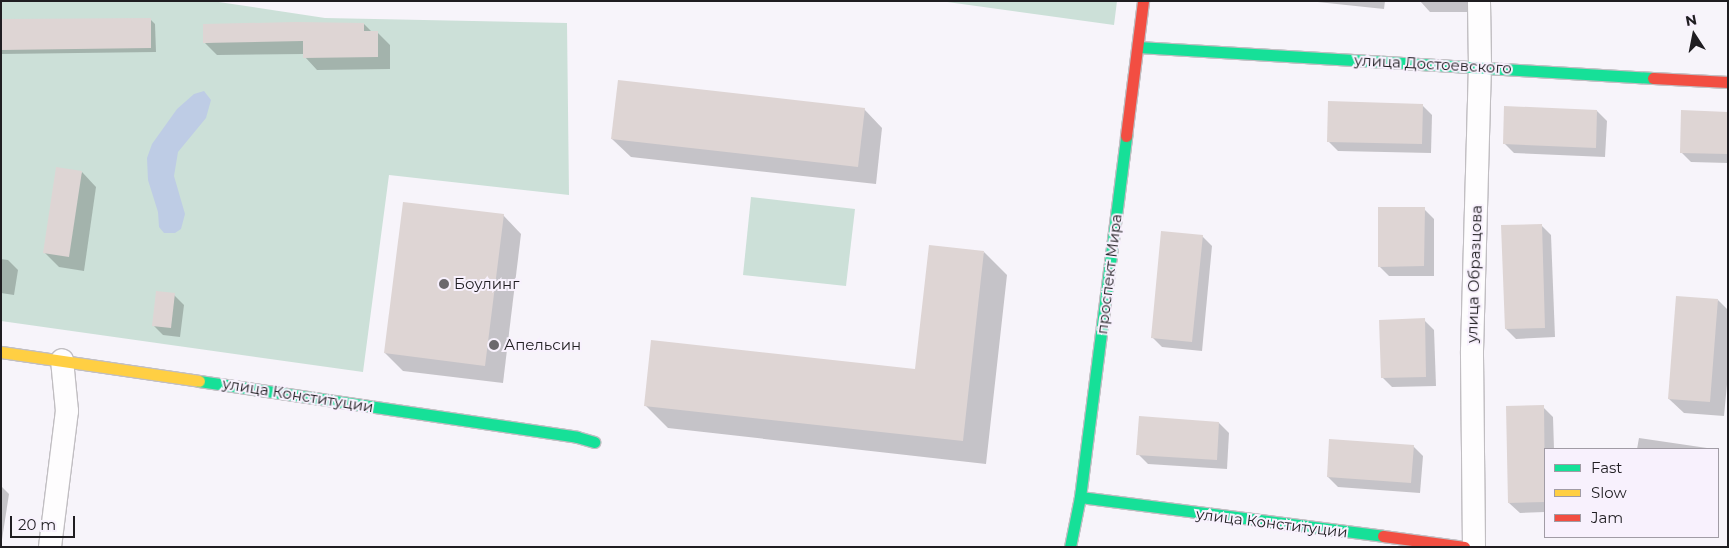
<!DOCTYPE html>
<meta charset="utf-8">
<style>
body{margin:0}
#map{position:relative;width:1729px;height:548px;overflow:hidden;background:#f7f4fa;font-family:Montserrat,sans-serif}
div>[style]{position:absolute}
.green>*{inset:0;background:#cce0d8}
.water>*{inset:0;background:#becce5}
.shadow>*{inset:0;background:#0003}
.building>*{inset:0;background:#ded5d4}
.roads{filter:drop-shadow(1px 0 #c1bec2) drop-shadow(-1px 0 #c1bec2) drop-shadow(0 1px #c1bec2) drop-shadow(0 -1px #c1bec2)}
.street>*{height:22px;margin:-11px;padding:0 11px;transform-origin:11px;border-radius:11px;background:#fefdfe}
.fast>*{height:11px;margin:-5.5px;padding:0 5.5px;transform-origin:5.5px;border-radius:5.5px;background:#16e098}
.slow>*{height:11px;margin:-5.5px;padding:0 5.5px;transform-origin:5.5px;border-radius:5.5px;background:#ffcf43}
.jam>*{height:11px;margin:-5.5px;padding:0 5.5px;transform-origin:5.5px;border-radius:5.5px;background:#f24e42}
.dots>*{width:14px;height:14px;translate:-50% -50%;box-sizing:border-box;border:2px solid #f8f1fd;border-radius:50%}
span{translate:-50% -50%;white-space:nowrap;text-align:center;line-height:1.15;-webkit-text-stroke:4px #f8f1fd;paint-order:stroke}
.street-label{font-size:15px;color:#1f1d21}
.poi-label{font-size:15px;color:#1f1d21}
.left{translate:0 -50%;text-align:left}
.frame{position:absolute;inset:0;border:2px solid #1f1d21;pointer-events:none}
.legend{position:absolute;left:1544px;top:448px;width:175px;height:90px;box-sizing:border-box;background:#f8f1fd;border:1px solid #a19ca5;margin:0;padding:6px 9px;list-style:none;font-size:15px;color:#1f1d21}
.legend li{display:flex;align-items:center;gap:10px;height:25px}
.legend b{width:25px;border:1px solid #a19ca5}
.north{position:absolute;left:1669px;top:10px;width:50px;height:50px;-webkit-text-stroke:4px #f8f1fd;paint-order:stroke;rotate:349deg;font-size:14px;font-weight:700;line-height:20px;text-align:center;color:#1f1d21}
.north::after{content:'';display:block;margin:auto;width:18px;height:22px;background:#1f1d21;clip-path:polygon(50% 0,100% 100%,50% 72%,0 100%)}
.scale{position:absolute;left:10px;top:516px;width:65px;height:22px;box-sizing:border-box;border:2px solid #1f1d21;border-top:0;padding-left:6px;font-size:15px;line-height:18px;white-space:nowrap;color:#1f1d21;-webkit-text-stroke:4px #f8f1fd;paint-order:stroke}
</style>
<div id="map">
<div class="green">
<i style="clip-path:polygon(1px 1px,212px 1px,325px 18px,567px 23px,569px 195px,389px 175px,363px 372px,1px 321px)"></i>
<i style="clip-path:polygon(940px 1px,1117px 1px,1114px 25px)"></i>
<i style="clip-path:polygon(751px 197px,855px 209px,846px 286px,743px 275px)"></i>
</div>
<div class="water">
<i style="clip-path:polygon(204px 91px,211px 100px,206px 118px,178px 152px,174px 176px,185px 214px,181px 229px,175px 233px,164px 233px,159px 227px,158px 212px,148px 180px,147px 158px,152px 144px,177px 109px,194px 94px)"></i>
</div>
<div class="shadow">
<i style="clip-path:polygon(1308px 1px,1385px 1px,1384px 9px)"></i>
<i style="clip-path:polygon(1420px 1px,1474px 1px,1474px 12px,1430px 12px)"></i>
<i style="clip-path:polygon(150px 19px,155px 24px,156px 52px,1px 54px,1px 21px)"></i>
<i style="clip-path:polygon(364px 24px,372px 32px,377px 32px,390px 45px,390px 69px,317px 70px,305px 57px,305px 54px,217px 55px,205px 43px)"></i>
<i style="clip-path:polygon(1422px 105px,1432px 115px,1431px 153px,1338px 151px,1328px 141px)"></i>
<i style="clip-path:polygon(864px 109px,882px 128px,876px 184px,631px 157px,612px 139px)"></i>
<i style="clip-path:polygon(1597px 111px,1607px 121px,1605px 157px,1514px 153px,1504px 143px)"></i>
<i style="clip-path:polygon(1728px 113px,1728px 163px,1691px 162px,1681px 152px)"></i>
<i style="clip-path:polygon(82px 172px,96px 187px,84px 271px,59px 267px,45px 253px)"></i>
<i style="clip-path:polygon(1424px 209px,1434px 219px,1434px 276px,1389px 276px,1379px 266px)"></i>
<i style="clip-path:polygon(503px 215px,521px 234px,503px 383px,403px 371px,385px 353px)"></i>
<i style="clip-path:polygon(1541px 225px,1551px 235px,1555px 337px,1516px 339px,1506px 329px)"></i>
<i style="clip-path:polygon(1202px 236px,1212px 246px,1202px 351px,1162px 347px,1152px 337px)"></i>
<i style="clip-path:polygon(984px 252px,1007px 275px,986px 464px,668px 428px,645px 405px,916px 371px)"></i>
<i style="clip-path:polygon(1px 259px,8px 260px,18px 270px,14px 295px,1px 293px)"></i>
<i style="clip-path:polygon(174px 295px,184px 305px,180px 337px,163px 335px,153px 325px)"></i>
<i style="clip-path:polygon(1718px 300px,1728px 310px,1728px 374px,1724px 416px,1684px 413px,1669px 399px)"></i>
<i style="clip-path:polygon(1424px 320px,1434px 330px,1436px 386px,1392px 387px,1382px 377px)"></i>
<i style="clip-path:polygon(1543px 407px,1553px 417px,1554px 449px,1545px 449px,1545px 512px,1520px 513px,1509px 503px)"></i>
<i style="clip-path:polygon(1219px 423px,1229px 433px,1227px 469px,1148px 464px,1138px 454px)"></i>
<i style="clip-path:polygon(1639px 438px,1707px 448px,1709px 449px,1637px 449px)"></i>
<i style="clip-path:polygon(1413px 446px,1423px 456px,1420px 493px,1338px 487px,1328px 477px)"></i>
<i style="clip-path:polygon(1px 486px,9px 494px,1px 546px)"></i>
</div>
<div class="building">
<i style="clip-path:polygon(151px 18px,151px 48px,1px 50px,1px 19px)"></i>
<i style="clip-path:polygon(296px 22px,364px 23px,364px 31px,378px 31px,378px 57px,303px 58px,303px 41px,203px 43px,203px 24px)"></i>
<i style="clip-path:polygon(618px 80px,865px 108px,858px 167px,611px 139px)"></i>
<i style="clip-path:polygon(1328px 101px,1423px 104px,1422px 144px,1327px 142px)"></i>
<i style="clip-path:polygon(1504px 106px,1597px 110px,1596px 148px,1503px 144px)"></i>
<i style="clip-path:polygon(1681px 110px,1728px 112px,1728px 154px,1680px 153px)"></i>
<i style="clip-path:polygon(56px 167px,82px 171px,69px 257px,43px 253px)"></i>
<i style="clip-path:polygon(403px 202px,504px 214px,485px 366px,384px 353px)"></i>
<i style="clip-path:polygon(1378px 207px,1425px 207px,1424px 266px,1378px 267px)"></i>
<i style="clip-path:polygon(1542px 224px,1545px 328px,1505px 329px,1501px 225px)"></i>
<i style="clip-path:polygon(1161px 231px,1203px 235px,1192px 342px,1151px 338px)"></i>
<i style="clip-path:polygon(929px 245px,984px 251px,963px 441px,644px 406px,651px 340px,915px 369px)"></i>
<i style="clip-path:polygon(156px 291px,175px 293px,171px 328px,152px 326px)"></i>
<i style="clip-path:polygon(1676px 296px,1718px 299px,1710px 402px,1668px 399px)"></i>
<i style="clip-path:polygon(1425px 318px,1426px 377px,1381px 378px,1379px 320px)"></i>
<i style="clip-path:polygon(1544px 405px,1545px 502px,1508px 503px,1506px 406px)"></i>
<i style="clip-path:polygon(1139px 416px,1219px 422px,1217px 460px,1136px 455px)"></i>
<i style="clip-path:polygon(1329px 439px,1414px 445px,1411px 483px,1327px 477px)"></i>
</div>
<div class="roads">
<div class="street">
<i style="left:50px;top:547px;width:137px;rotate:-82.9deg"></i>
<i style="left:67px;top:411px;width:51px;rotate:-95.6deg"></i>
<i style="left:1474px;top:547px;width:196px;rotate:-90.6deg"></i>
<i style="left:1472px;top:351px;width:285px;rotate:-88.4deg"></i>
<i style="left:1480px;top:66px;width:65px;rotate:-90.9deg"></i>
</div>
<div class="fast">
<i style="left:1138px;top:47px;width:516px;rotate:3.44deg"></i>
<i style="left:199px;top:381px;width:382px;rotate:8.4deg"></i>
<i style="left:577px;top:437px;width:18px;rotate:16deg"></i>
<i style="left:1080px;top:497px;width:305px;rotate:7.3deg"></i>
<i style="left:1070px;top:547px;width:51px;rotate:-78.7deg"></i>
<i style="left:1080px;top:497px;width:364px;rotate:-82.7deg"></i>
</div>
<div class="slow">
<i style="left:1px;top:352px;width:200px;rotate:8.3deg"></i>
</div>
<div class="jam">
<i style="left:1653px;top:78px;width:75px;rotate:3.1deg"></i>
<i style="left:1126px;top:136px;width:136px;rotate:-82.8deg"></i>
<i style="left:1383px;top:536px;width:82px;rotate:7.7deg"></i>
</div>
</div>
<div class="dots">
<i style="left:444px;top:284px;background:#6b686d"></i>
<i style="left:494px;top:345px;background:#6b686d"></i>
</div>
<div class="street-label">
<span style="left:1433px;top:64px;rotate:3deg">улица Достоевского</span>
<span style="left:1109px;top:274px;rotate:-83deg">проспект Мира</span>
<span style="left:1474px;top:274px;rotate:-88deg">улица Образцова</span>
<span style="left:298px;top:395px;rotate:9deg">улица Конституции</span>
<span style="left:1272px;top:523px;rotate:7deg">улица Конституции</span>
</div>
<div class="poi-label">
<span class="left" style="left:454px;top:284px">Боулинг</span>
<span class="left" style="left:504px;top:345px">Апельсин</span>
</div>
<div class="frame"></div>
<ul class="legend">
<li><b style="height:6px;background:#16e098"></b>Fast</li>
<li><b style="height:6px;background:#ffcf43"></b>Slow</li>
<li><b style="height:6px;background:#f24e42"></b>Jam</li>
</ul>
<div class="north">N</div>
<div class="scale">20 m</div>
</div>
